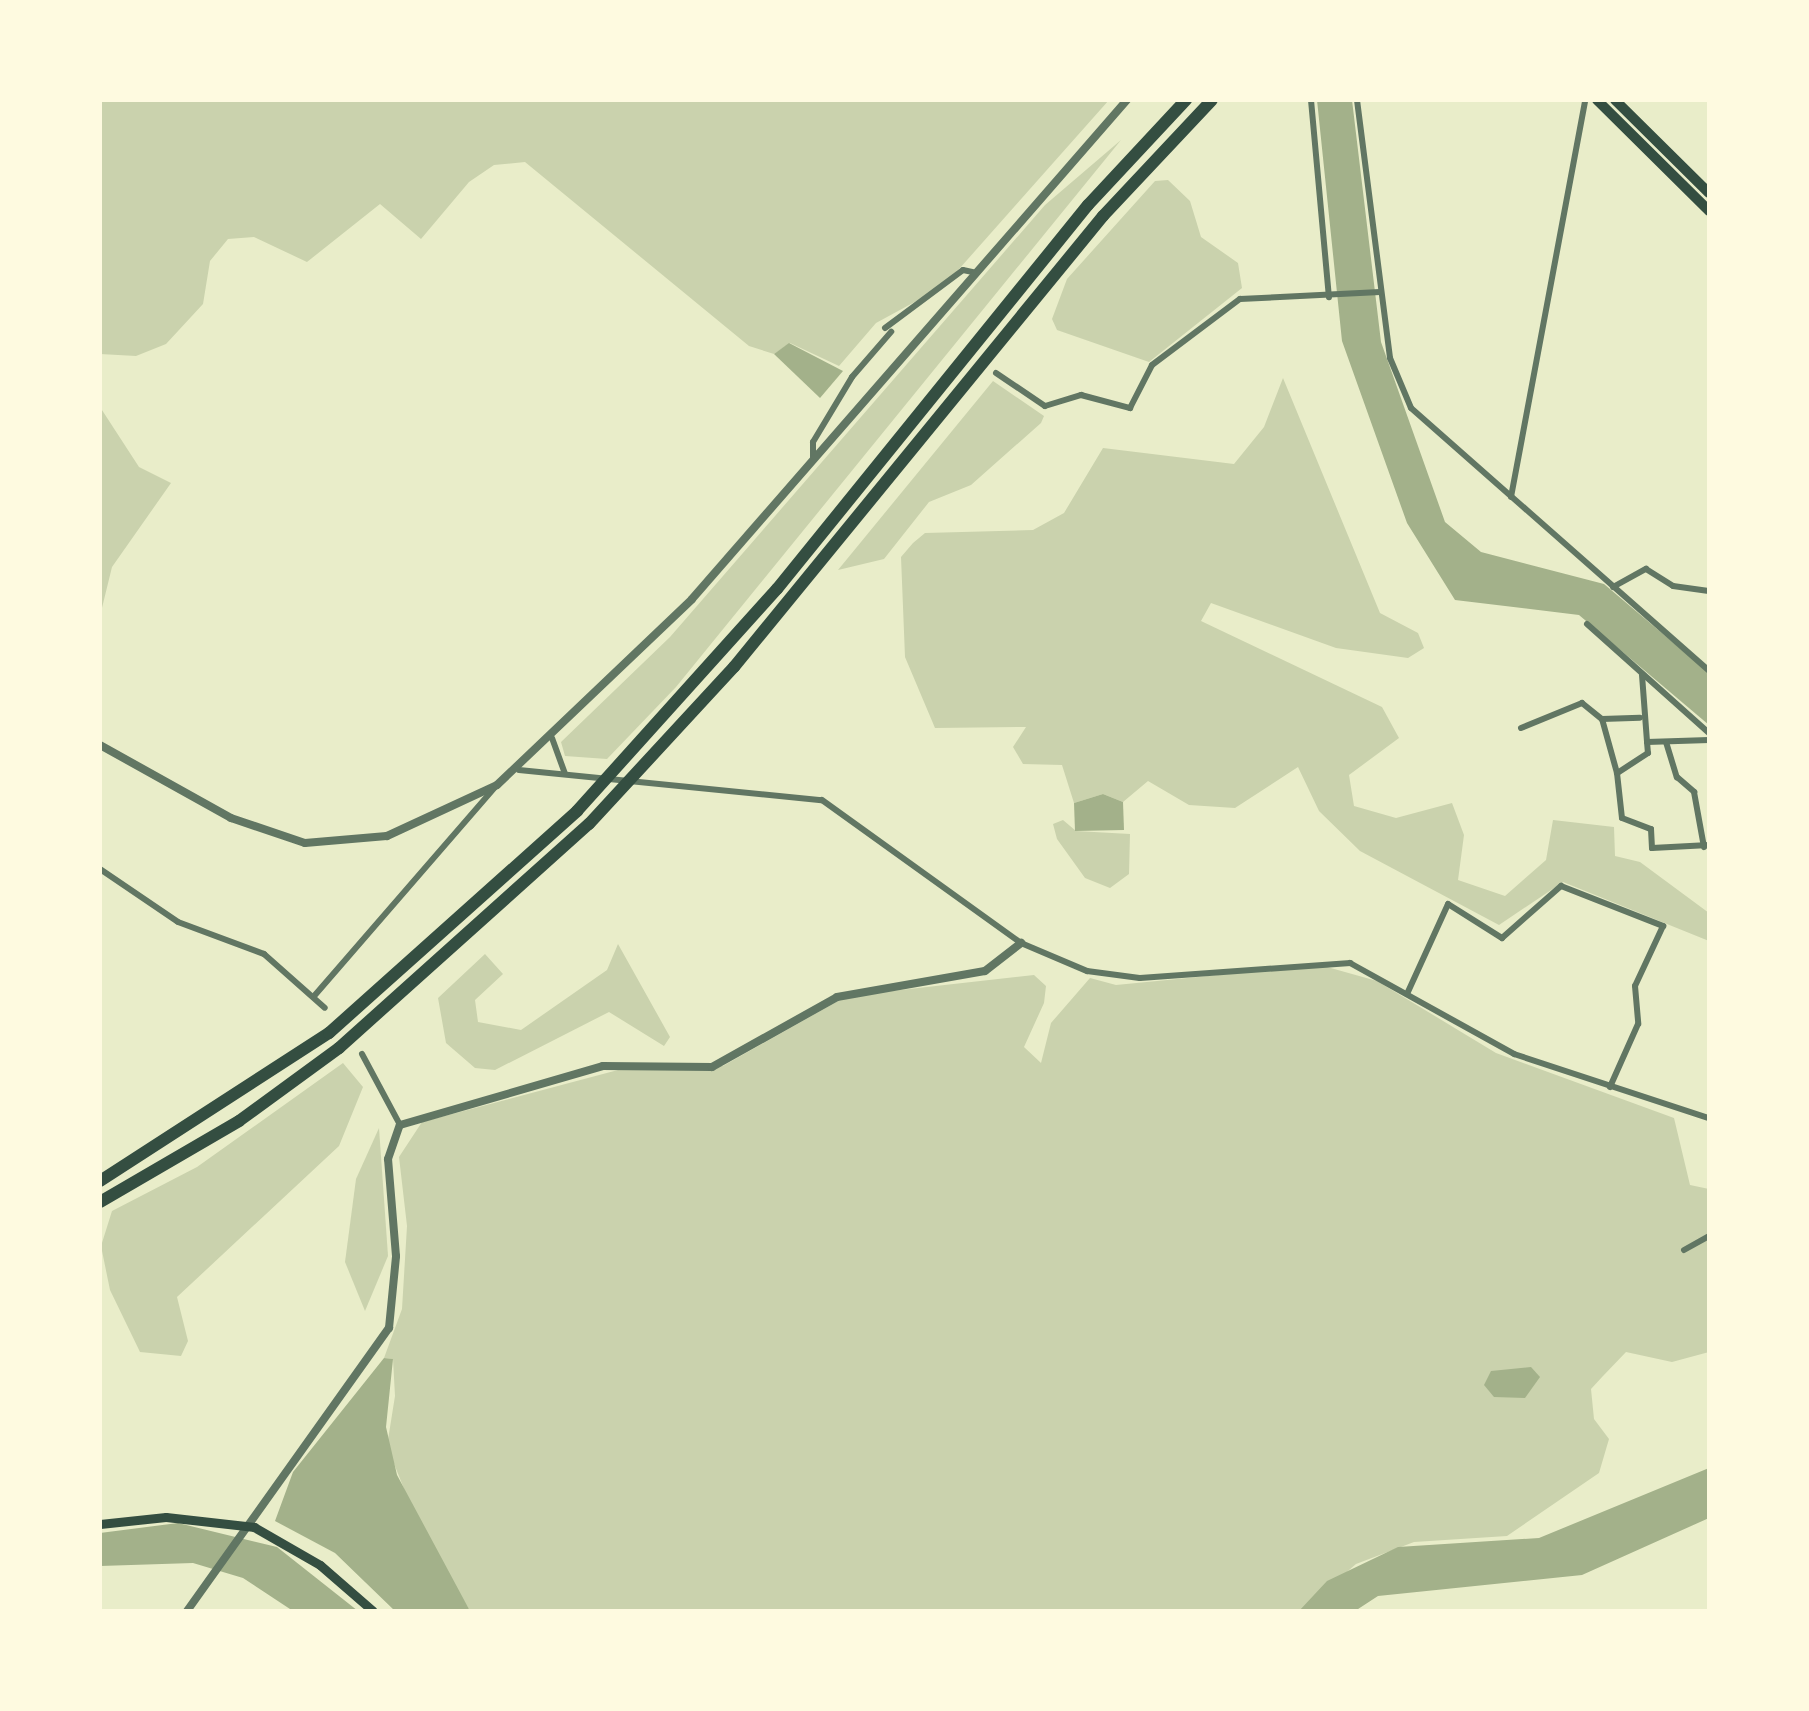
<!DOCTYPE html>
<style>
body{margin:0}
#map{position:relative;width:1809px;height:1711px;overflow:hidden;background:#e9edc9;font-family:Arial,sans-serif}
div>[style]{position:absolute}
.green>*{inset:0;background:#cad2ad}
.water>*{inset:0;background:#a3b18a}
.minor>*{height:6px;margin:-3px;padding:0 3px;transform-origin:3px;border-radius:3px;background:#617663}
.tertiary>*{height:8px;margin:-4px;padding:0 4px;transform-origin:4px;border-radius:4px;background:#617663}
.secondary>*{height:9px;margin:-4.5px;padding:0 4.5px;transform-origin:4.5px;border-radius:4.5px;background:#344e41}
.primary>*{height:10px;margin:-5px;padding:0 5px;transform-origin:5px;border-radius:5px;background:#344e41}
.motorway>*{height:12px;margin:-6px;padding:0 6px;transform-origin:6px;border-radius:6px;background:#344e41}
span{translate:-50% -50%;white-space:nowrap;text-align:center;line-height:1.15;-webkit-text-stroke:9px #fefae0;paint-order:stroke}
.frame{position:absolute;inset:0;border:102px solid #fefae0;pointer-events:none}
</style>
<div id="map">
<div class="green">
<i style="clip-path:polygon(100px 100px,1109px 100px,944px 286px,876px 323px,839px 366px,790px 343px,774px 354px,749px 346px,525px 162px,494px 165px,469px 182px,421px 239px,380px 204px,307px 262px,254px 237px,228px 239px,210px 261px,203px 304px,166px 344px,136px 356px,100px 354px)"></i>
<i style="clip-path:polygon(1121px 140px,676px 687px,607px 759px,565px 756px,561px 742px,670px 637px,1045px 205px)"></i>
<i style="clip-path:polygon(1168px 180px,1190px 201px,1201px 237px,1238px 263px,1242px 288px,1149px 362px,1057px 330px,1052px 319px,1067px 279px,1155px 181px)"></i>
<i style="clip-path:polygon(1283px 378px,1380px 613px,1418px 633px,1424px 648px,1408px 658px,1336px 648px,1211px 603px,1201px 621px,1382px 707px,1399px 738px,1349px 775px,1354px 806px,1396px 818px,1452px 803px,1464px 835px,1458px 880px,1505px 896px,1546px 860px,1553px 820px,1614px 827px,1615px 856px,1640px 862px,1709px 913px,1709px 941px,1563px 882px,1499px 925px,1360px 851px,1319px 811px,1298px 767px,1235px 808px,1189px 805px,1148px 781px,1123px 802px,1103px 794px,1074px 803px,1062px 765px,1023px 764px,1013px 747px,1026px 727px,935px 728px,905px 657px,901px 557px,913px 543px,925px 533px,1033px 530px,1064px 513px,1103px 448px,1234px 464px,1264px 427px)"></i>
<i style="clip-path:polygon(993px 381px,1044px 416px,1041px 423px,971px 485px,929px 502px,884px 559px,838px 570px)"></i>
<i style="clip-path:polygon(100px 407px,139px 467px,171px 483px,112px 567px,100px 616px)"></i>
<i style="clip-path:polygon(1063px 820px,1076px 831px,1130px 834px,1129px 874px,1110px 888px,1085px 878px,1057px 839px,1053px 824px)"></i>
<i style="clip-path:polygon(618px 944px,670px 1037px,664px 1046px,609px 1012px,495px 1070px,475px 1068px,446px 1043px,438px 998px,485px 954px,503px 974px,475px 1000px,478px 1022px,521px 1030px,607px 970px)"></i>
<i style="clip-path:polygon(1320px 965px,1377px 981px,1496px 1053px,1674px 1118px,1690px 1185px,1709px 1189px,1709px 1352px,1672px 1362px,1626px 1352px,1603px 1376px,1591px 1389px,1594px 1419px,1609px 1439px,1599px 1473px,1507px 1536px,1414px 1542px,1356px 1564px,1302px 1611px,470px 1611px,422px 1534px,387px 1446px,395px 1396px,393px 1359px,384px 1358px,402px 1309px,407px 1226px,399px 1157px,422px 1122px,618px 1070px,723px 1066px,847px 996px,1034px 975px,1046px 986px,1044px 1003px,1024px 1047px,1041px 1063px,1051px 1023px,1090px 978px,1116px 985px)"></i>
<i style="clip-path:polygon(343px 1063px,363px 1087px,339px 1146px,177px 1297px,188px 1341px,181px 1356px,140px 1352px,110px 1290px,101px 1246px,112px 1211px,197px 1167px)"></i>
<i style="clip-path:polygon(379px 1128px,388px 1256px,365px 1311px,345px 1262px,356px 1179px)"></i>
</div>
<div class="water">
<i style="clip-path:polygon(1317px 100px,1352px 100px,1381px 342px,1445px 522px,1481px 552px,1604px 584px,1709px 673px,1709px 725px,1579px 615px,1455px 600px,1407px 523px,1342px 341px)"></i>
<i style="clip-path:polygon(789px 343px,843px 371px,820px 398px,774px 354px)"></i>
<i style="clip-path:polygon(1103px 794px,1123px 802px,1124px 830px,1075px 831px,1074px 803px)"></i>
<i style="clip-path:polygon(384px 1358px,393px 1359px,386px 1427px,397px 1475px,470px 1611px,395px 1611px,335px 1553px,275px 1521px,293px 1472px)"></i>
<i style="clip-path:polygon(1531px 1367px,1540px 1377px,1525px 1398px,1494px 1397px,1484px 1385px,1491px 1371px)"></i>
<i style="clip-path:polygon(1709px 1468px,1709px 1518px,1582px 1575px,1378px 1596px,1355px 1611px,1299px 1611px,1327px 1581px,1398px 1547px,1539px 1538px)"></i>
<i style="clip-path:polygon(178px 1523px,277px 1547px,358px 1611px,293px 1611px,243px 1578px,193px 1563px,100px 1566px,100px 1533px)"></i>
</div>
<div class="minor">
<i style="left:1311px;top:100px;width:198px;rotate:84.8deg"></i>
<i style="left:1357px;top:100px;width:260px;rotate:82.7deg"></i>
<i style="left:1390px;top:358px;width:54px;rotate:67.2deg"></i>
<i style="left:1411px;top:408px;width:397px;rotate:41.4deg"></i>
<i style="left:885px;top:328px;width:97px;rotate:-36.6deg"></i>
<i style="left:963px;top:270px;width:14px;rotate:12deg"></i>
<i style="left:996px;top:373px;width:59px;rotate:34deg"></i>
<i style="left:1045px;top:406px;width:38px;rotate:-17deg"></i>
<i style="left:1081px;top:395px;width:51px;rotate:14.9deg"></i>
<i style="left:1130px;top:408px;width:48px;rotate:-62.9deg"></i>
<i style="left:1152px;top:365px;width:110px;rotate:-36.9deg"></i>
<i style="left:1240px;top:299px;width:140px;rotate:-2.9deg"></i>
<i style="left:813px;top:460px;width:18px;rotate:-90deg"></i>
<i style="left:813px;top:442px;width:76px;rotate:-59deg"></i>
<i style="left:852px;top:377px;width:60px;rotate:-49.1deg"></i>
<i style="left:1511px;top:497px;width:404px;rotate:-79.4deg"></i>
<i style="left:1613px;top:587px;width:38px;rotate:-29deg"></i>
<i style="left:1646px;top:569px;width:32px;rotate:32deg"></i>
<i style="left:1673px;top:586px;width:36px;rotate:8deg"></i>
<i style="left:1587px;top:624px;width:164px;rotate:41.8deg"></i>
<i style="left:1642px;top:675px;width:67px;rotate:85.7deg"></i>
<i style="left:1521px;top:728px;width:66px;rotate:-22.3deg"></i>
<i style="left:1582px;top:703px;width:26px;rotate:39deg"></i>
<i style="left:552px;top:738px;width:37px;rotate:70deg"></i>
<i style="left:1709px;top:740px;width:62px;rotate:178.2deg"></i>
<i style="left:1647px;top:742px;width:11px;rotate:85deg"></i>
<i style="left:1648px;top:753px;width:37px;rotate:147deg"></i>
<i style="left:1617px;top:773px;width:45px;rotate:83.7deg"></i>
<i style="left:1622px;top:818px;width:31px;rotate:21deg"></i>
<i style="left:1651px;top:829px;width:19px;rotate:87deg"></i>
<i style="left:1652px;top:848px;width:57px;rotate:-3deg"></i>
<i style="left:1666px;top:742px;width:37px;rotate:73deg"></i>
<i style="left:1677px;top:777px;width:23px;rotate:41deg"></i>
<i style="left:1694px;top:792px;width:56px;rotate:79.7deg"></i>
<i style="left:519px;top:770px;width:304px;rotate:5.7deg"></i>
<i style="left:822px;top:800px;width:245px;rotate:35.7deg"></i>
<i style="left:1021px;top:943px;width:72px;rotate:23deg"></i>
<i style="left:1087px;top:971px;width:53px;rotate:7.5deg"></i>
<i style="left:1140px;top:978px;width:211px;rotate:-4.1deg"></i>
<i style="left:1350px;top:963px;width:188px;rotate:29deg"></i>
<i style="left:1514px;top:1054px;width:205px;rotate:18.2deg"></i>
<i style="left:1617px;top:773px;width:56px;rotate:-105.5deg"></i>
<i style="left:1602px;top:719px;width:38px;rotate:-2deg"></i>
<i style="left:100px;top:869px;width:94px;rotate:34.2deg"></i>
<i style="left:178px;top:922px;width:92px;rotate:20.4deg"></i>
<i style="left:264px;top:954px;width:81px;rotate:41.5deg"></i>
<i style="left:1407px;top:994px;width:99px;rotate:-65.5deg"></i>
<i style="left:1448px;top:904px;width:64px;rotate:32.2deg"></i>
<i style="left:1502px;top:938px;width:79px;rotate:-41.4deg"></i>
<i style="left:1561px;top:886px;width:110px;rotate:21.4deg"></i>
<i style="left:1663px;top:926px;width:66px;rotate:115deg"></i>
<i style="left:1635px;top:986px;width:38px;rotate:85deg"></i>
<i style="left:1638px;top:1024px;width:69px;rotate:114deg"></i>
<i style="left:315px;top:995px;width:278px;rotate:-49.1deg"></i>
<i style="left:362px;top:1054px;width:81px;rotate:61.8deg"></i>
<i style="left:1684px;top:1250px;width:29px;rotate:-29deg"></i>
</div>
<div class="tertiary">
<i style="left:100px;top:745px;width:150px;rotate:29.1deg"></i>
<i style="left:231px;top:818px;width:78px;rotate:18.7deg"></i>
<i style="left:305px;top:843px;width:82px;rotate:-4.9deg"></i>
<i style="left:387px;top:836px;width:121px;rotate:-24.9deg"></i>
<i style="left:497px;top:785px;width:269px;rotate:-43.6deg"></i>
<i style="left:692px;top:599px;width:662px;rotate:-48.92deg"></i>
<i style="left:187px;top:1611px;width:348px;rotate:-54.5deg"></i>
<i style="left:389px;top:1328px;width:72px;rotate:-84.4deg"></i>
<i style="left:396px;top:1256px;width:97px;rotate:-94.7deg"></i>
<i style="left:388px;top:1159px;width:36px;rotate:-71deg"></i>
<i style="left:400px;top:1125px;width:211px;rotate:-16.2deg"></i>
<i style="left:603px;top:1066px;width:109px;rotate:0.5deg"></i>
<i style="left:712px;top:1067px;width:143px;rotate:-29.2deg"></i>
<i style="left:837px;top:997px;width:150px;rotate:-10deg"></i>
<i style="left:985px;top:971px;width:46px;rotate:-37.9deg"></i>
</div>
<div class="secondary">
<i style="left:100px;top:1524px;width:66px;rotate:-6.1deg"></i>
<i style="left:166px;top:1517px;width:89px;rotate:6.5deg"></i>
<i style="left:254px;top:1527px;width:76px;rotate:29.9deg"></i>
<i style="left:320px;top:1565px;width:70px;rotate:41deg"></i>
</div>
<div class="primary">
<i style="left:1597px;top:100px;width:158px;rotate:44.7deg"></i>
<i style="left:1615px;top:100px;width:132px;rotate:44.7deg"></i>
</div>
<div class="motorway">
<i style="left:100px;top:1181px;width:273px;rotate:-32.9deg"></i>
<i style="left:329px;top:1033px;width:333px;rotate:-41.8deg"></i>
<i style="left:577px;top:811px;width:299px;rotate:-48deg"></i>
<i style="left:777px;top:589px;width:494px;rotate:-51deg"></i>
<i style="left:1088px;top:205px;width:144px;rotate:-47deg"></i>
<i style="left:100px;top:1202px;width:161px;rotate:-30.2deg"></i>
<i style="left:239px;top:1121px;width:124px;rotate:-36.1deg"></i>
<i style="left:339px;top:1048px;width:336px;rotate:-41.9deg"></i>
<i style="left:589px;top:824px;width:214px;rotate:-47.3deg"></i>
<i style="left:734px;top:667px;width:583px;rotate:-50.71deg"></i>
<i style="left:1103px;top:216px;width:159px;rotate:-46.8deg"></i>
</div>
<div class="frame"></div>
</div>
